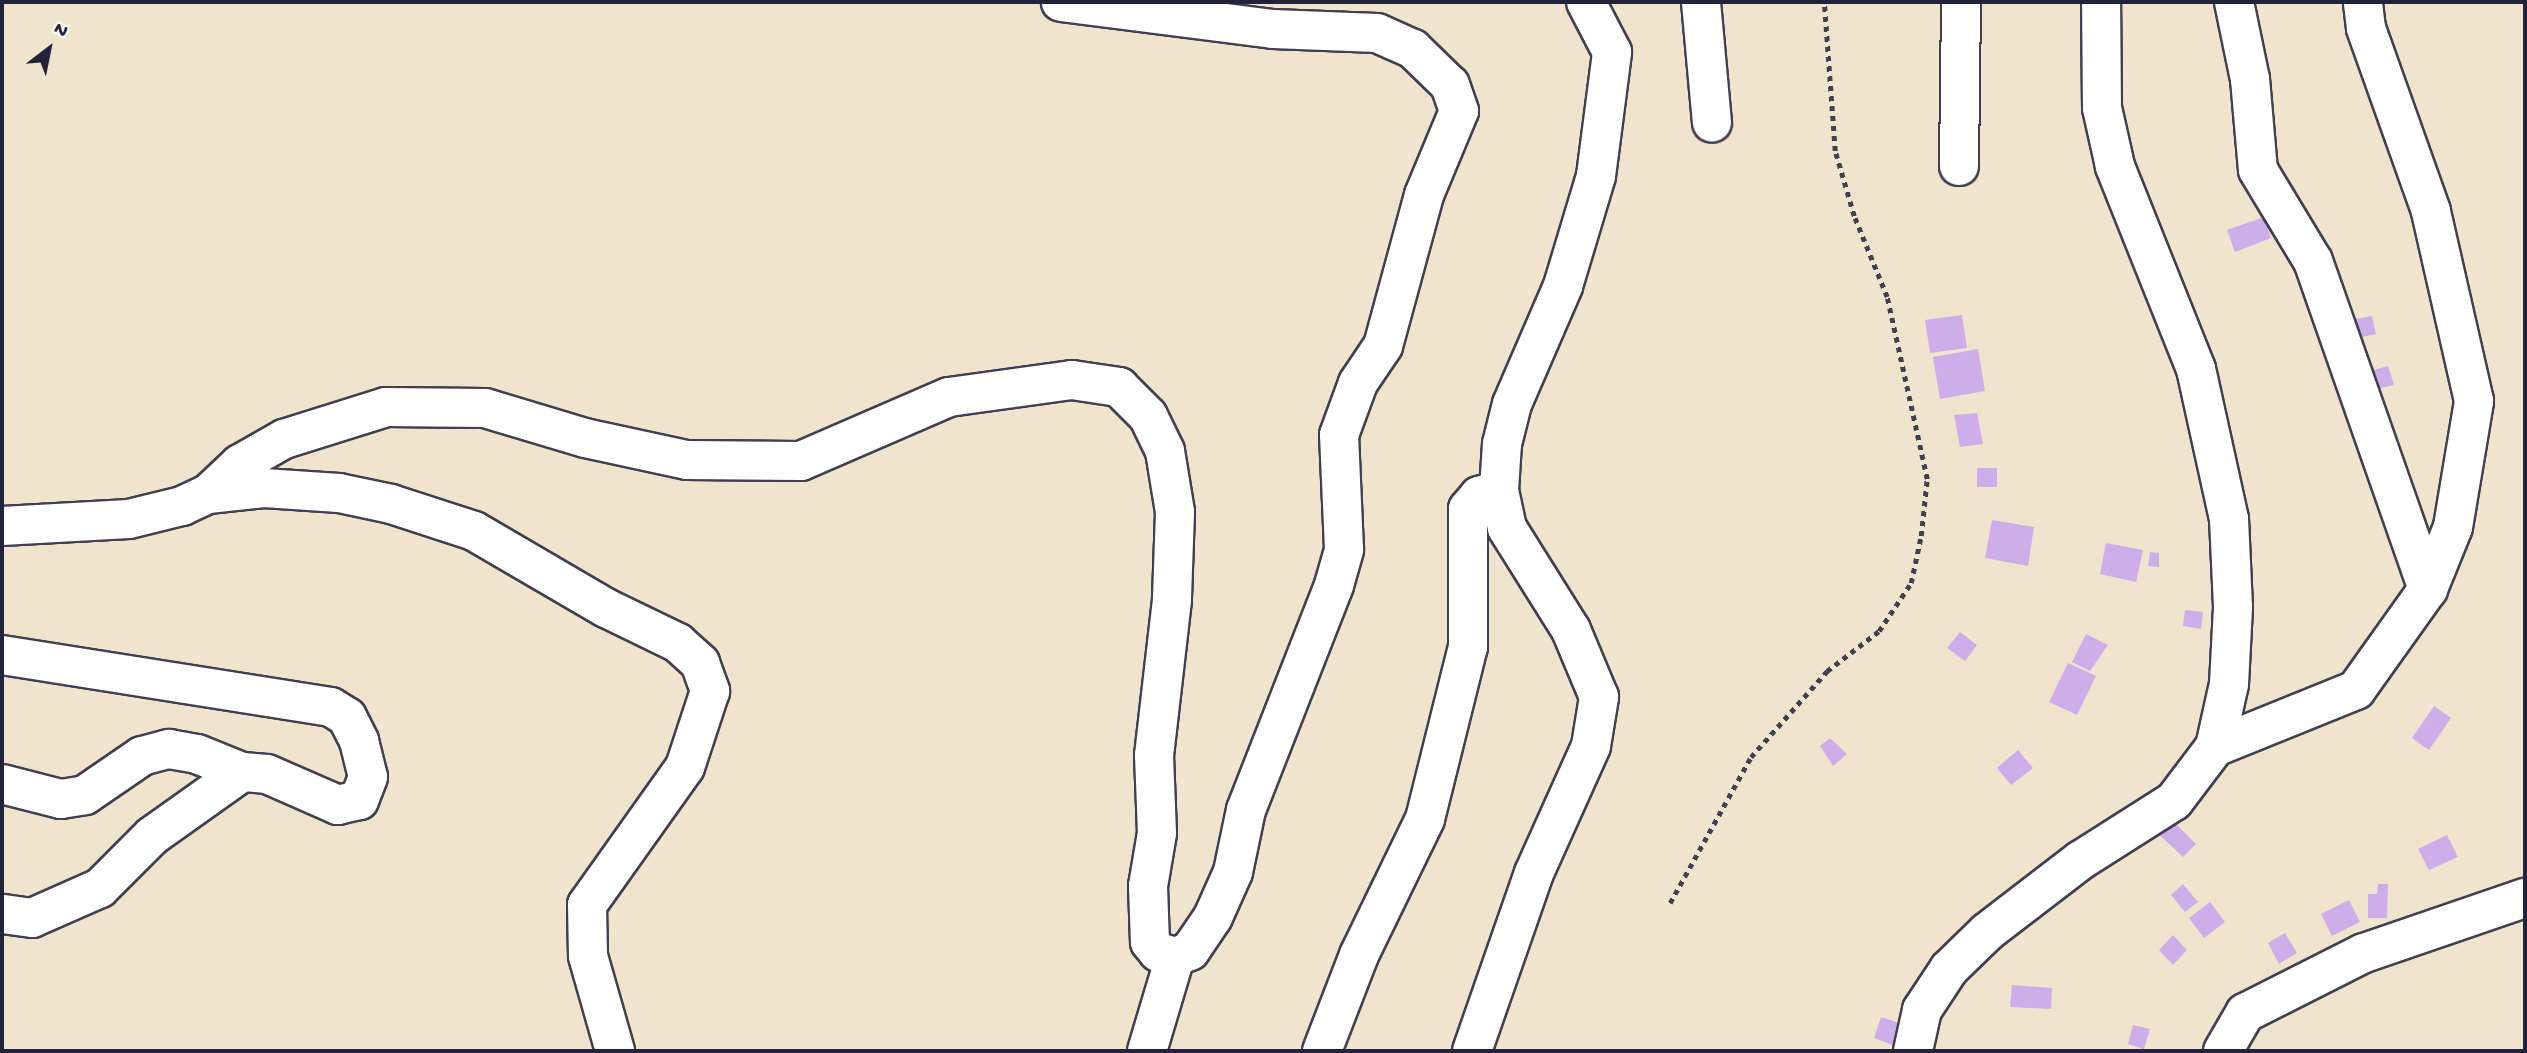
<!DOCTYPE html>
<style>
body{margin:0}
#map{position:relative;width:2527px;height:1053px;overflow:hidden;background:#efe5cc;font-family:"Gochi Hand",sans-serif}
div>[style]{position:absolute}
.building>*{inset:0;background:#cdaeeb}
.path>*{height:4.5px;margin-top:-2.25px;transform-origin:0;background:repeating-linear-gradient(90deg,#413f51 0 5px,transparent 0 10px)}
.roads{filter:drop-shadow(2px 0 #413f51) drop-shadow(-2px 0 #413f51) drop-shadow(0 2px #413f51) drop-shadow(0 -2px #413f51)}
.street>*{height:38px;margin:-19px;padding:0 19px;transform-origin:19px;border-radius:19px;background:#fff}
span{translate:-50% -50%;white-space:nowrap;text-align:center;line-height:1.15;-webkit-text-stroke:5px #f6f6f2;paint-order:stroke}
.frame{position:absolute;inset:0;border:4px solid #22223b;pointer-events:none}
.north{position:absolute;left:14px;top:14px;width:70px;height:70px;-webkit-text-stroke:5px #f6f6f2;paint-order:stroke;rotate:32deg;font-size:19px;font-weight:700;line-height:28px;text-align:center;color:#22223b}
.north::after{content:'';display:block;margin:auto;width:24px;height:32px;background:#22223b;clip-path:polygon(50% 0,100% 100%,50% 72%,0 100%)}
</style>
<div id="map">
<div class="building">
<i style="clip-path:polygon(2264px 217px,2271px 238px,2235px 252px,2227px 230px)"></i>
<i style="clip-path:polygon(1962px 315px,1967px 348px,1930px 353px,1925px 320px)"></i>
<i style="clip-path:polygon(2372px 316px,2376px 334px,2354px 339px,2350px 320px)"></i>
<i style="clip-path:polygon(1978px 349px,1985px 391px,1940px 399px,1933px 357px)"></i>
<i style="clip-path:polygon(2388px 366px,2394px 385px,2372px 390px,2367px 372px)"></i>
<i style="clip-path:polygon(1977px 413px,1983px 444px,1960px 447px,1954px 415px)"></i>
<i style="clip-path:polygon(1977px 468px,1997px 468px,1997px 487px,1977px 487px)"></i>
<i style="clip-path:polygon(1992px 520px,2034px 527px,2028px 566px,1985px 558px)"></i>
<i style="clip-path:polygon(2106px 543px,2143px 550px,2136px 582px,2100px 574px)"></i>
<i style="clip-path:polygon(2150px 552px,2159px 553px,2159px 567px,2148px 566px)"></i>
<i style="clip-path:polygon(2185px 610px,2203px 612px,2201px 629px,2183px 626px)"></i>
<i style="clip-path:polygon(1960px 632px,1977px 645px,1965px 661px,1947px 648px)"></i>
<i style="clip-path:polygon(2086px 634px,2108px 645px,2090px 671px,2072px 662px)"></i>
<i style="clip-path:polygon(2068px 663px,2096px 676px,2077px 715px,2049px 702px)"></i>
<i style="clip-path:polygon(2434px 706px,2451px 718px,2429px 750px,2412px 738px)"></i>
<i style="clip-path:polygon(1830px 738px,1847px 754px,1833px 766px,1820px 746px)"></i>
<i style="clip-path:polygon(2018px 750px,2033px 768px,2011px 785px,1997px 768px)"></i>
<i style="clip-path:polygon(2166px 814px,2196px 844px,2183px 857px,2152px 828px)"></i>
<i style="clip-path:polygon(2447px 835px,2458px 857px,2429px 870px,2418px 849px)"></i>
<i style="clip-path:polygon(2183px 884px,2198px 902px,2185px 912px,2171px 895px)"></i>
<i style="clip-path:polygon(2378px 884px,2388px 884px,2387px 918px,2368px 918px,2368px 894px,2377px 894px)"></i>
<i style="clip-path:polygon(2349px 900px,2360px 922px,2332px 936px,2321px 914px)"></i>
<i style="clip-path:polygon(2210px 902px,2225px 922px,2204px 938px,2189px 918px)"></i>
<i style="clip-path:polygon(2285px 933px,2297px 953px,2279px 964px,2268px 943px)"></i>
<i style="clip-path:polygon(2173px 935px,2187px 950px,2173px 965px,2159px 950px)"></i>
<i style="clip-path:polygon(2012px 985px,2052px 988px,2051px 1009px,2010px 1007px)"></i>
<i style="clip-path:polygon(1881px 1017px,1899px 1023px,1893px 1045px,1874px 1038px)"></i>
<i style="clip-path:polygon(2133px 1025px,2150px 1029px,2144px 1049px,2128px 1044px)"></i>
</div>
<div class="path">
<i style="left:1670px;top:903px;width:167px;rotate:-61deg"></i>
<i style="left:1751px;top:757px;width:115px;rotate:-48.5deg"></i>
<i style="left:1827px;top:671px;width:66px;rotate:-37.6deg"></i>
<i style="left:1879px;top:631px;width:58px;rotate:-56.3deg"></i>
<i style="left:1911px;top:583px;width:48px;rotate:-78deg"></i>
<i style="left:1921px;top:536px;width:57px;rotate:-84deg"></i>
<i style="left:1927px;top:479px;width:186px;rotate:-102.4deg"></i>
<i style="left:1887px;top:297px;width:87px;rotate:-112.2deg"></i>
<i style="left:1854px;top:216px;width:68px;rotate:-106.3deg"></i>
<i style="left:1835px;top:151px;width:149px;rotate:-94.2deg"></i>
</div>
<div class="roads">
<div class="street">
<i style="left:1701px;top:2px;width:121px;rotate:84.8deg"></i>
<i style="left:2234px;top:2px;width:79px;rotate:78.3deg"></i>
<i style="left:2250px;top:79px;width:91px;rotate:85deg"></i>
<i style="left:2258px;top:170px;width:106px;rotate:58.9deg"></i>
<i style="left:2313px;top:261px;width:348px;rotate:70.7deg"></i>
<i style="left:1959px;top:166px;width:164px;rotate:-89.3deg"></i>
<i style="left:208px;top:494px;width:56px;rotate:-6.1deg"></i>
<i style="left:264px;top:488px;width:75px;rotate:3.8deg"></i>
<i style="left:339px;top:493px;width:53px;rotate:11.9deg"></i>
<i style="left:391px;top:504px;width:87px;rotate:18deg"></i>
<i style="left:474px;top:531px;width:153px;rotate:30.3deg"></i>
<i style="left:606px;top:608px;width:80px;rotate:25.9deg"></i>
<i style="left:678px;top:643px;width:30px;rotate:42deg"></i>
<i style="left:700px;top:663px;width:30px;rotate:70deg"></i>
<i style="left:710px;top:691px;width:80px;rotate:108.2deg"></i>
<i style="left:685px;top:767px;width:169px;rotate:125.4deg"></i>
<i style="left:587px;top:905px;width:51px;rotate:88.9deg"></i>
<i style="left:588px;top:956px;width:99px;rotate:74.1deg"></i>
<i style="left:2px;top:526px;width:127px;rotate:-3.2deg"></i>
<i style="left:129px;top:519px;width:55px;rotate:-13.8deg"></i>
<i style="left:182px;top:506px;width:29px;rotate:-25deg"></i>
<i style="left:208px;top:494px;width:44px;rotate:-43.2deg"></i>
<i style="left:240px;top:464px;width:51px;rotate:-29.6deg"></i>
<i style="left:284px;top:439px;width:107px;rotate:-17.4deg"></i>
<i style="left:386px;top:407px;width:99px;rotate:0.6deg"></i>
<i style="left:485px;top:408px;width:104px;rotate:16.7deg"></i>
<i style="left:585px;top:438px;width:104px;rotate:12.2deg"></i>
<i style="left:687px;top:460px;width:114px;rotate:0.5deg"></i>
<i style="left:801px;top:461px;width:161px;rotate:-23.4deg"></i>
<i style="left:949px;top:397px;width:124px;rotate:-7.9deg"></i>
<i style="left:1072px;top:380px;width:48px;rotate:8.5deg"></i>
<i style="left:1119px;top:387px;width:41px;rotate:45deg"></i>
<i style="left:1148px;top:416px;width:39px;rotate:64deg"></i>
<i style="left:1165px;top:451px;width:62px;rotate:80.7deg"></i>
<i style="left:1175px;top:512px;width:88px;rotate:92deg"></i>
<i style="left:1172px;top:600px;width:156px;rotate:96.6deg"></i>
<i style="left:1154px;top:755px;width:78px;rotate:87.8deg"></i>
<i style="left:1157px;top:833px;width:54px;rotate:99.6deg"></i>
<i style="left:1148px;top:886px;width:56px;rotate:88deg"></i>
<i style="left:1150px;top:942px;width:13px;rotate:51deg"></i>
<i style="left:1158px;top:952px;width:18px;rotate:16deg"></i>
<i style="left:1175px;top:957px;width:16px;rotate:-22deg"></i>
<i style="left:1190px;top:951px;width:41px;rotate:-55.9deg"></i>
<i style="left:1213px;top:917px;width:49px;rotate:-66deg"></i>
<i style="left:1233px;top:872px;width:63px;rotate:-78.2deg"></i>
<i style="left:1246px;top:810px;width:242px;rotate:-68.6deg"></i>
<i style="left:1334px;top:585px;width:37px;rotate:-74deg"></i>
<i style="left:1344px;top:549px;width:114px;rotate:-92.5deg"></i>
<i style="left:1339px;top:435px;width:55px;rotate:-69.9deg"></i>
<i style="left:1358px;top:383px;width:45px;rotate:-56deg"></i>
<i style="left:1383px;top:346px;width:156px;rotate:-74.8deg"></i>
<i style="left:1424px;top:195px;width:91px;rotate:-67.4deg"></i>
<i style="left:1459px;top:111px;width:28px;rotate:-109deg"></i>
<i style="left:1450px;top:85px;width:52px;rotate:-135.8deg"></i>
<i style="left:1413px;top:49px;width:39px;rotate:-156deg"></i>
<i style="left:1377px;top:33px;width:104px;rotate:-177.8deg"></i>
<i style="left:1273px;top:29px;width:214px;rotate:-172.7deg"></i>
<i style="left:2px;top:655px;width:333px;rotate:9deg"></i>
<i style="left:331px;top:707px;width:19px;rotate:32deg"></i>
<i style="left:347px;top:717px;width:27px;rotate:63deg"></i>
<i style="left:359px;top:741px;width:37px;rotate:76deg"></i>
<i style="left:368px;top:777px;width:25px;rotate:111deg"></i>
<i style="left:359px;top:800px;width:22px;rotate:167deg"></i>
<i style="left:338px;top:805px;width:77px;rotate:-156.4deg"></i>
<i style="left:267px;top:774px;width:25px;rotate:-175deg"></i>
<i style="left:242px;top:772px;width:110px;rotate:144.6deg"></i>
<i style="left:152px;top:836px;width:74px;rotate:135deg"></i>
<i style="left:100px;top:888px;width:74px;rotate:156.2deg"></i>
<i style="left:32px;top:918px;width:30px;rotate:-172deg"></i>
<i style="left:2215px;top:747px;width:152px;rotate:-22deg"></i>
<i style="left:2356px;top:690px;width:124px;rotate:-54.5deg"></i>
<i style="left:2428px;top:589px;width:67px;rotate:-68deg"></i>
<i style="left:2453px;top:527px;width:128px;rotate:-80.5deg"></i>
<i style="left:2474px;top:401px;width:195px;rotate:-102.8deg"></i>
<i style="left:2431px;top:211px;width:194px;rotate:-109.6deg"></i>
<i style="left:2366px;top:28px;width:26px;rotate:-97deg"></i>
<i style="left:2px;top:784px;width:61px;rotate:14.3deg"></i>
<i style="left:61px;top:799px;width:24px;rotate:-9deg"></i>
<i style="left:85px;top:795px;width:69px;rotate:-34.4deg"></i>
<i style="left:142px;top:756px;width:28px;rotate:-15deg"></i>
<i style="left:169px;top:749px;width:28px;rotate:10deg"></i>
<i style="left:197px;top:754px;width:48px;rotate:21.8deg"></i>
<i style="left:1147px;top:1051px;width:98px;rotate:-73.4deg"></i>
<i style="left:1322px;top:1051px;width:103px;rotate:-68.9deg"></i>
<i style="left:1359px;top:955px;width:151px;rotate:-64.1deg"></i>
<i style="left:1425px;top:819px;width:177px;rotate:-76deg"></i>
<i style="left:1468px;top:647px;width:138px;rotate:-90deg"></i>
<i style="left:1468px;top:509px;width:17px;rotate:-50deg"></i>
<i style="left:1479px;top:496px;width:21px;rotate:-17deg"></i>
<i style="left:1472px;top:1051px;width:188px;rotate:-70.8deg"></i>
<i style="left:1534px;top:873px;width:139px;rotate:-65.8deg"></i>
<i style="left:1591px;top:746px;width:50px;rotate:-80.7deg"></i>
<i style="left:1599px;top:697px;width:73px;rotate:-112.7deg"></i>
<i style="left:1571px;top:630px;width:120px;rotate:-122.1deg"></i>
<i style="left:1507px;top:528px;width:39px;rotate:-102deg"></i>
<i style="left:1499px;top:490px;width:46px;rotate:-86.3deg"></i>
<i style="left:1502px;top:444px;width:41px;rotate:-76deg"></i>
<i style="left:1512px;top:404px;width:129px;rotate:-66.6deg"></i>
<i style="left:1563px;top:286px;width:115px;rotate:-73.3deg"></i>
<i style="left:1596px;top:176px;width:125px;rotate:-82.6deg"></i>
<i style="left:1612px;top:52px;width:56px;rotate:-117.5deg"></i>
<i style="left:1913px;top:1051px;width:42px;rotate:-77.6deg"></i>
<i style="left:1922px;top:1010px;width:49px;rotate:-56.6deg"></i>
<i style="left:1949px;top:969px;width:53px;rotate:-44.2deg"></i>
<i style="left:1987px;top:932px;width:118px;rotate:-37.5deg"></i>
<i style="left:2081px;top:860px;width:110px;rotate:-32.4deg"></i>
<i style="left:2174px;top:801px;width:68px;rotate:-52.8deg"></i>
<i style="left:2215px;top:747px;width:65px;rotate:-77.5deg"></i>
<i style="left:2229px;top:684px;width:77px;rotate:-87deg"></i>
<i style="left:2233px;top:607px;width:88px;rotate:-92.6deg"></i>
<i style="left:2229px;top:519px;width:154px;rotate:-102.4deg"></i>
<i style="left:2196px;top:369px;width:219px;rotate:-111.8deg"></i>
<i style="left:2115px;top:166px;width:59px;rotate:-102.6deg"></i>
<i style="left:2102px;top:108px;width:106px;rotate:-90.5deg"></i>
<i style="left:2223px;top:1051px;width:44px;rotate:-59.9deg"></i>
<i style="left:2245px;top:1013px;width:133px;rotate:-26.8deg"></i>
<i style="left:2364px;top:953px;width:170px;rotate:-18.9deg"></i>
</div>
</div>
<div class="frame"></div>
<div class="north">N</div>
</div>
